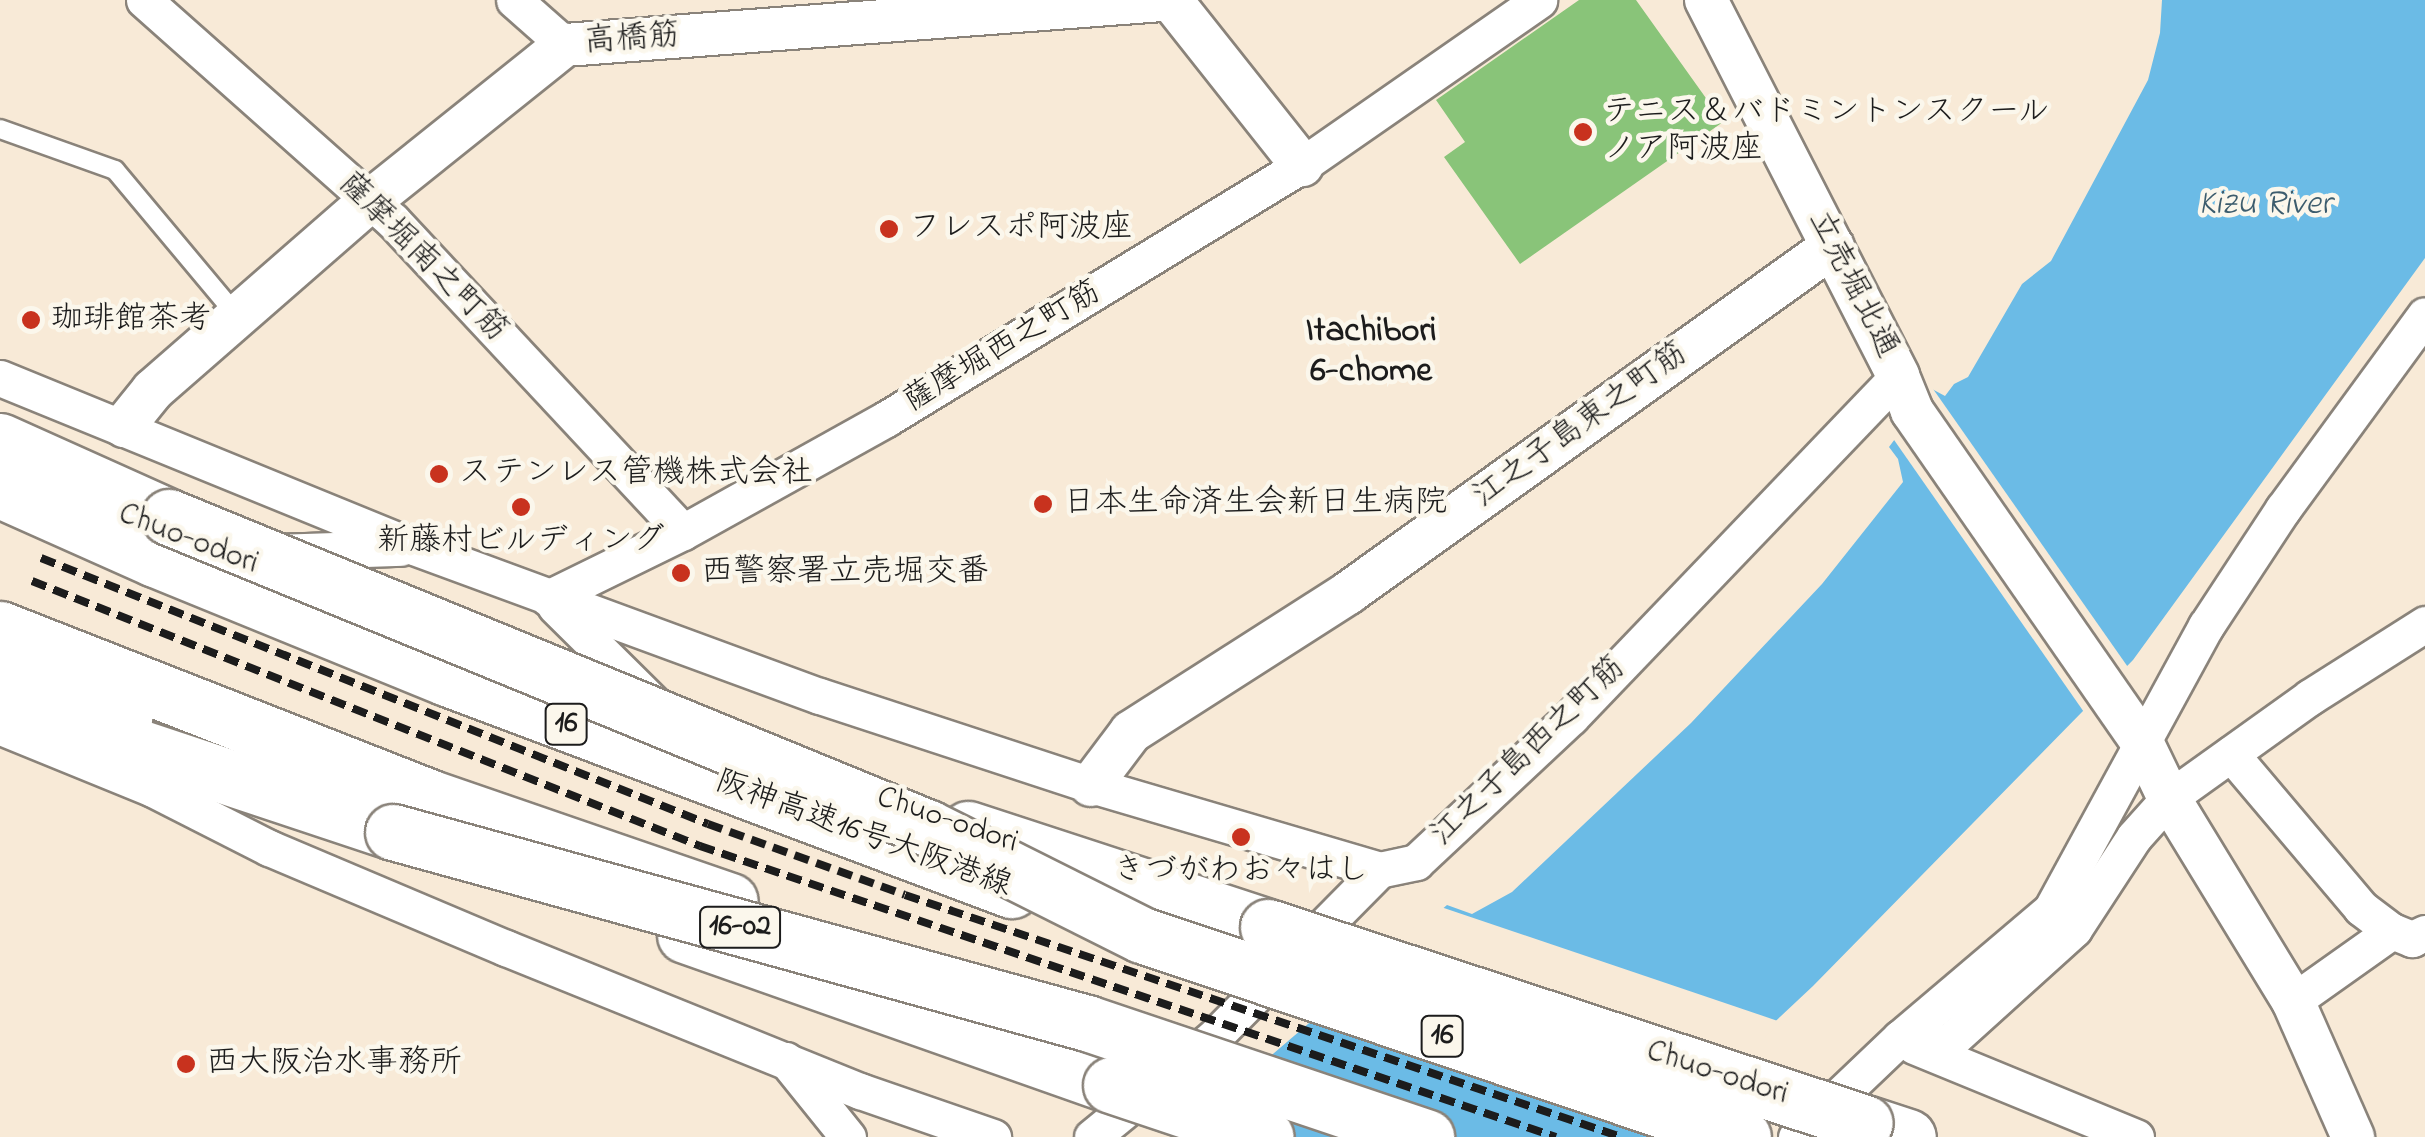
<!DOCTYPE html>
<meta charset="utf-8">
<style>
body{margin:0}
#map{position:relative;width:2425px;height:1137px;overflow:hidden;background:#f8ead7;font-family:"Indie Flower","Klee One",sans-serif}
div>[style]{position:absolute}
.green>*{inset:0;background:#89c479}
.water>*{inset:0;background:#6bbbe6}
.pier>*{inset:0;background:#f8ead7}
.roads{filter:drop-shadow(2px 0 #8a837a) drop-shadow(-2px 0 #8a837a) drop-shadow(0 2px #8a837a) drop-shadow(0 -2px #8a837a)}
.service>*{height:18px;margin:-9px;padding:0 9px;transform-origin:9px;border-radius:9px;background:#fff}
.minor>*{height:35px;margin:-17.5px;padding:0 17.5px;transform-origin:17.5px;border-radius:17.5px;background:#fff}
.tertiary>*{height:42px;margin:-21px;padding:0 21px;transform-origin:21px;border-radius:21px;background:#fff}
.primary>*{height:55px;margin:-27.5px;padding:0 27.5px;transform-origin:27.5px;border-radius:27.5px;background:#fff}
.motorway>*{height:55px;margin:-27.5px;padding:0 27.5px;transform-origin:27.5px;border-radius:27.5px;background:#fff}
.rail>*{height:8px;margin-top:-4px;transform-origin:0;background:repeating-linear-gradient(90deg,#1c1c1c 0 15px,transparent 0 23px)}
.bridges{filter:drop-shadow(2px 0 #8a837a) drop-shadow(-2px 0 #8a837a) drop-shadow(0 2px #8a837a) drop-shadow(0 -2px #8a837a)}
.primary-bridge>*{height:55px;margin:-27.5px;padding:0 27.5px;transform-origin:27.5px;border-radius:27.5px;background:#fff}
.motorway-bridge>*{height:55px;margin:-27.5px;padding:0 27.5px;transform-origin:27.5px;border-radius:27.5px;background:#fff}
.dots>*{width:28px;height:28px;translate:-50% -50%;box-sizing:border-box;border:5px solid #fbf7ec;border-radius:50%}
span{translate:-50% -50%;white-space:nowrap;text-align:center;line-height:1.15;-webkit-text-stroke:9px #fbf7ec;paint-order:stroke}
.shield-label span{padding:2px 8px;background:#fbf7ec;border:2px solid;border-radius:8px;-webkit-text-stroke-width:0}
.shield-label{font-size:30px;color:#1c1c1c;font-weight:700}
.street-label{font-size:32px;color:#1c1c1c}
.poi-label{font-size:32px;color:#1c1c1c}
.left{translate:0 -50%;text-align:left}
.water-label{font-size:35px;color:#3c5c6d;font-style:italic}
.neighbourhood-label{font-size:35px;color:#1c1c1c;font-weight:700}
</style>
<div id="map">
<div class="green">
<i style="clip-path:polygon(1579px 0,1636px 0,1723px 122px,1520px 264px,1444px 157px,1465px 142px,1436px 100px)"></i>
</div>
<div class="water">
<i style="clip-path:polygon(2162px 0,2425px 0,2425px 258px,2133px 660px,1813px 986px,1652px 1137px,1176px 1137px,1447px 905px,1472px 914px,1512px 892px,1691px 723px,1822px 584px,1903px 482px,1898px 459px,1889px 447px,1932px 389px,1945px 396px,1954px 384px,1968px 377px,2022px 284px,2051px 261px,2148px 80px,2160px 33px)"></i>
</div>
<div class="pier">
<i style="clip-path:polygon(1931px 386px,2130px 670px,2086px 715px,1892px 437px)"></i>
<i style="clip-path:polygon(1438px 906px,1781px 1022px,1694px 1105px,1346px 985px)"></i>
</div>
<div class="roads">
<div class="service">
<i style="left:0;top:129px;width:122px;rotate:19.6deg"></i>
<i style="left:115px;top:170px;width:190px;rotate:50.1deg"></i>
</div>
<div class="minor">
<i style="left:144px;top:0;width:333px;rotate:41.6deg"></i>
<i style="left:393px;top:221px;width:425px;rotate:47deg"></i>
<i style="left:514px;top:0;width:68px;rotate:41.4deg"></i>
<i style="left:0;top:378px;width:447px;rotate:22.2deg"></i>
<i style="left:414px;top:547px;width:432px;rotate:20.2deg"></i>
<i style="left:820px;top:696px;width:285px;rotate:18.2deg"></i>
<i style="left:1091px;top:785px;width:300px;rotate:16.4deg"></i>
<i style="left:277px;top:552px;width:123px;rotate:-1.9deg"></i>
<i style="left:548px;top:598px;width:150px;rotate:-26.1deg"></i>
<i style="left:683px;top:532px;width:232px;rotate:-29.1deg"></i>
<i style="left:886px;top:419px;width:487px;rotate:-31.4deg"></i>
<i style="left:1302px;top:165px;width:289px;rotate:-34.8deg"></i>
<i style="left:555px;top:606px;width:144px;rotate:44.7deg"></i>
<i style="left:6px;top:729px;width:159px;rotate:22.2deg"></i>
<i style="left:153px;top:789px;width:130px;rotate:27deg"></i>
<i style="left:269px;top:848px;width:257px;rotate:22.9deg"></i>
<i style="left:506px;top:948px;width:382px;rotate:22deg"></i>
<i style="left:860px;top:1091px;width:141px;rotate:19.1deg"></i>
<i style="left:2231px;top:754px;width:202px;rotate:49.8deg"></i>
<i style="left:2361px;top:908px;width:39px;rotate:37deg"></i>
<i style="left:2392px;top:931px;width:121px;rotate:144.7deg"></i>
<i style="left:2392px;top:931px;width:22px;rotate:22deg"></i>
<i style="left:2412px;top:939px;width:14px;rotate:-25deg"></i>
<i style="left:1900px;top:1038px;width:48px;rotate:5.9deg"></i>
<i style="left:1948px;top:1043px;width:170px;rotate:-42.1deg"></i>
<i style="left:2074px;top:929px;width:110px;rotate:-56.9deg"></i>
<i style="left:2134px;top:837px;width:52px;rotate:-48.1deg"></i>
<i style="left:2169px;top:798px;width:173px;rotate:-35.6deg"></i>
<i style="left:2310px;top:697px;width:136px;rotate:-32.4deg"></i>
<i style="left:1914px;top:1046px;width:240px;rotate:22.3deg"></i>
<i style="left:786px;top:1060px;width:99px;rotate:51.2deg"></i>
<i style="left:1092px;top:1137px;width:156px;rotate:-39.3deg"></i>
<i style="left:1213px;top:1038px;width:236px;rotate:-45.3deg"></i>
<i style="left:1379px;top:870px;width:38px;rotate:-12deg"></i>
<i style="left:1416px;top:862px;width:212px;rotate:-43.1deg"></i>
<i style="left:1571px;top:717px;width:472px;rotate:-46.2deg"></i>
<i style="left:1796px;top:1137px;width:144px;rotate:-43.6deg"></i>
<i style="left:1900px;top:1038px;width:198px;rotate:-40.3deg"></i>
<i style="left:2051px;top:910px;width:324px;rotate:-61.4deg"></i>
<i style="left:2206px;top:626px;width:140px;rotate:-56.7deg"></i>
<i style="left:2283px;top:509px;width:240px;rotate:-53.8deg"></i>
</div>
<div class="tertiary">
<i style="left:1171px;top:0;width:211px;rotate:51.6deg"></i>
<i style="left:1706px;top:0;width:422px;rotate:62.9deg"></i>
<i style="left:1898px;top:376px;width:38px;rotate:68deg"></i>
<i style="left:1912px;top:411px;width:403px;rotate:55.2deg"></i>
<i style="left:2142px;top:742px;width:62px;rotate:64.3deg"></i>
<i style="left:2169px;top:798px;width:238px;rotate:58.6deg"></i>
<i style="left:2293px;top:1001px;width:149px;rotate:66.2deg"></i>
<i style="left:124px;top:426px;width:46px;rotate:-51.1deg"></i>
<i style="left:153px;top:390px;width:288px;rotate:-41.1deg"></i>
<i style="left:370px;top:201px;width:250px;rotate:-38.7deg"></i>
<i style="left:565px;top:45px;width:599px;rotate:-4.31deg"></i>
<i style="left:1091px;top:785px;width:66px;rotate:-53deg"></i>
<i style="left:1131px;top:732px;width:258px;rotate:-32.6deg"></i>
<i style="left:1348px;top:593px;width:596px;rotate:-35.58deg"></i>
</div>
<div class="primary">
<i style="left:0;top:668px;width:134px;rotate:22deg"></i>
<i style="left:968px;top:829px;width:316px;rotate:18.1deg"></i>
<i style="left:685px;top:935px;width:452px;rotate:19.4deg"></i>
<i style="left:1865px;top:1123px;width:45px;rotate:18deg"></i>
</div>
<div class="motorway">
<i style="left:0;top:441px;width:185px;rotate:24.2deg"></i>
<i style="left:0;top:490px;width:170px;rotate:24deg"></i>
<i style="left:155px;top:559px;width:315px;rotate:22.2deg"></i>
<i style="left:447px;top:678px;width:603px;rotate:20.6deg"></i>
<i style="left:0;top:629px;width:460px;rotate:21.4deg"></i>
<i style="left:428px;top:797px;width:319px;rotate:19deg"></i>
<i style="left:0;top:701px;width:414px;rotate:18.4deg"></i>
</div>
</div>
<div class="rail">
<i style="left:41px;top:558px;width:718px;rotate:21.74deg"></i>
<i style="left:708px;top:824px;width:209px;rotate:19.8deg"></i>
<i style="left:905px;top:895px;width:756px;rotate:18.67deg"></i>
<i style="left:32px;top:581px;width:719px;rotate:21.64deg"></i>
<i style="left:700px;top:846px;width:904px;rotate:18.78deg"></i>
</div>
<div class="bridges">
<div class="primary-bridge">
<i style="left:1268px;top:927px;width:628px;rotate:18.18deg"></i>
<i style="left:1111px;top:1085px;width:163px;rotate:18.5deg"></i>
</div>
<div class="motorway-bridge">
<i style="left:169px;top:517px;width:820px;rotate:22.28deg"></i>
<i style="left:928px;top:828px;width:239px;rotate:26.6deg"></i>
<i style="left:1142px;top:935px;width:634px;rotate:18.58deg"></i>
<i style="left:393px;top:832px;width:720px;rotate:15.39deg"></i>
<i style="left:1087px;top:1023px;width:358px;rotate:18.6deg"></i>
</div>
</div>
<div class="dots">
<i style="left:1583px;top:132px;background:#c8321e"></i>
<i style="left:889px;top:229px;background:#c8321e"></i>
<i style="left:31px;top:320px;background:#c8321e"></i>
<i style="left:439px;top:474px;background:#c8321e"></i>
<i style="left:1043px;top:504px;background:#c8321e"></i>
<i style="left:521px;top:507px;background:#c8321e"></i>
<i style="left:681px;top:573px;background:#c8321e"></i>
<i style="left:1241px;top:837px;background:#c8321e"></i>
<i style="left:186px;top:1064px;background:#c8321e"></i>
</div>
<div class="shield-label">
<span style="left:566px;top:724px">16</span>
<span style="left:740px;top:927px">16-02</span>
<span style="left:1442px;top:1036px">16</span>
</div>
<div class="street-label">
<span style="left:632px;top:40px;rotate:-4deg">高橋筋</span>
<span style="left:422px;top:258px;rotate:45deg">薩摩堀南之町筋</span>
<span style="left:1852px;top:285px;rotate:63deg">立売堀北通</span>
<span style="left:1003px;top:348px;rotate:-31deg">薩摩堀西之町筋</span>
<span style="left:1581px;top:426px;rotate:-36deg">江之子島東之町筋</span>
<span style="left:188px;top:540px;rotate:21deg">Chuo-odori</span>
<span style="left:1529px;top:752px;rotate:-44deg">江之子島西之町筋</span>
<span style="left:947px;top:821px;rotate:19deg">Chuo-odori</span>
<span style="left:863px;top:835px;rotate:20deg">阪神高速16号大阪港線</span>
<span style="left:1717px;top:1074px;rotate:18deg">Chuo-odori</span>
</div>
<div class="poi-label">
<span class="left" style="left:1603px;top:132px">テニス＆バドミントンスクール<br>ノア阿波座</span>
<span class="left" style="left:909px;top:229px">フレスポ阿波座</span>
<span class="left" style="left:51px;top:320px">珈琲館茶考</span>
<span class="left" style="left:459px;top:474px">ステンレス管機株式会社</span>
<span class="left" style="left:1063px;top:504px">日本生命済生会新日生病院</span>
<span style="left:521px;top:542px">新藤村ビルディング</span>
<span class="left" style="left:701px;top:573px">西警察署立売堀交番</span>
<span style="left:1241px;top:872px">きづがわお々はし</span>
<span class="left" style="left:206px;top:1064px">西大阪治水事務所</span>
</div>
<div class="water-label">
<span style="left:2265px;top:205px">Kizu River</span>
</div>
<div class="neighbourhood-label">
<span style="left:1371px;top:352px">Itachibori<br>6-chome</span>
</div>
</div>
